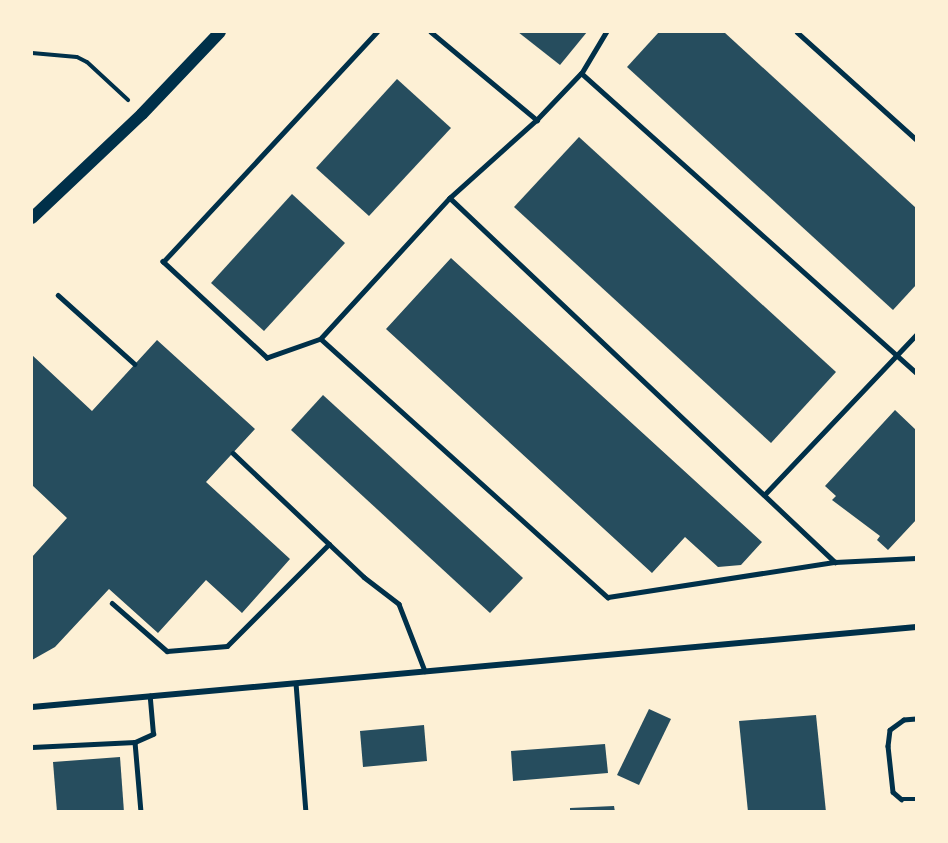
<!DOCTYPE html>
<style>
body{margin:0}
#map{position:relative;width:948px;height:843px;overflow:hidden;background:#fdf0d5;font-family:Inter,sans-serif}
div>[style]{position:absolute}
.building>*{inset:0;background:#264d5e}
.path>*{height:4px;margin:-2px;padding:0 2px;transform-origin:2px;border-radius:2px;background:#003049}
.service>*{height:4.5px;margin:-2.25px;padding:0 2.25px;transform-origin:2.25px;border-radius:2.25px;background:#003049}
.minor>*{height:6px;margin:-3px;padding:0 3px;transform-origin:3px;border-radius:3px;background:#003049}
.secondary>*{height:12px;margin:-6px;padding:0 6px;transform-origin:6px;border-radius:6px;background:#003049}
span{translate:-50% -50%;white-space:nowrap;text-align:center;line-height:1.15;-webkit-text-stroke:6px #fdf0d5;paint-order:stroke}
.frame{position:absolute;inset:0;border:33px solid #fdf0d5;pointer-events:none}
</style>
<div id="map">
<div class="building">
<i style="clip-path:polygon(518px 32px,587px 32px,560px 65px)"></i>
<i style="clip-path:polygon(659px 32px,724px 32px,916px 208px,916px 285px,893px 310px,627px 67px)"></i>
<i style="clip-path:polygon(397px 79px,451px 128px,369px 216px,316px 168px)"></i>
<i style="clip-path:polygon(579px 137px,836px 372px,771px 443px,514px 207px)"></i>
<i style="clip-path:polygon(292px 194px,345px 243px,264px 331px,211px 283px)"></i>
<i style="clip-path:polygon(451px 258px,762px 542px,741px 565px,718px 567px,685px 537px,652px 573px,386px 329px)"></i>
<i style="clip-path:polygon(157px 340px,255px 429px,206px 482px,290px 559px,242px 613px,206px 580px,158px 633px,109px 589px,55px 647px,32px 660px,32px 557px,67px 518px,32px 485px,32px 355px,92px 411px)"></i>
<i style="clip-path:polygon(323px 395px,523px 578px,490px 613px,291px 430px)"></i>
<i style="clip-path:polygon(895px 410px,916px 430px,916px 520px,888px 550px,877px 540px,880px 536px,832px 500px,836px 496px,825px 486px)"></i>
<i style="clip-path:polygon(649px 709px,671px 719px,639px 785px,617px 775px)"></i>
<i style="clip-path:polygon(816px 715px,826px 812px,748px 812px,739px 721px)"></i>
<i style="clip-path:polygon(424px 725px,427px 761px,363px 767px,360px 731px)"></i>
<i style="clip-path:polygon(605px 744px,608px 773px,513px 781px,511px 751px)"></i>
<i style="clip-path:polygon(120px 757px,124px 812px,57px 812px,53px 762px)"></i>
<i style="clip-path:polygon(614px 806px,615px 812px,570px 812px,570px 808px)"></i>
</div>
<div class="path">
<i style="left:32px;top:53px;width:45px;rotate:5.1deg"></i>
<i style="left:77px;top:57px;width:11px;rotate:27deg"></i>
<i style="left:87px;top:62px;width:56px;rotate:42.8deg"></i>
</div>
<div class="service">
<i style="left:431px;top:32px;width:138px;rotate:39.7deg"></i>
<i style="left:797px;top:32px;width:160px;rotate:42deg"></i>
<i style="left:581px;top:74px;width:49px;rotate:-59.2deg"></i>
<i style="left:450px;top:198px;width:191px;rotate:132.5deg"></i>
<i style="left:321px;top:339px;width:386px;rotate:42deg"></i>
<i style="left:608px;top:597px;width:230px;rotate:-8.8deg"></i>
<i style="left:58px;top:295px;width:103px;rotate:41.9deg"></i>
<i style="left:321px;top:339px;width:57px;rotate:160.6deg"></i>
<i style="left:267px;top:358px;width:142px;rotate:-137.3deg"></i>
<i style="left:163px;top:262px;width:314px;rotate:-47.1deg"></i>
<i style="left:916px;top:373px;width:449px;rotate:-138.2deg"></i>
<i style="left:581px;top:74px;width:64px;rotate:133.7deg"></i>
<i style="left:537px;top:120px;width:117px;rotate:138.1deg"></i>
<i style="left:450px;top:198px;width:530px;rotate:43.39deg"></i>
<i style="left:835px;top:562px;width:81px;rotate:-2.8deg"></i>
<i style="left:233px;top:453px;width:180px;rotate:43.4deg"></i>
<i style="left:364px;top:577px;width:44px;rotate:37.6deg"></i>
<i style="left:399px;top:604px;width:72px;rotate:68.8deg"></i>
<i style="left:765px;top:494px;width:219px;rotate:-46.5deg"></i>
<i style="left:112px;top:603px;width:73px;rotate:41.1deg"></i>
<i style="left:167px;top:651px;width:60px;rotate:-4.8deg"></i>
<i style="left:227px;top:646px;width:144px;rotate:-45deg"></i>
<i style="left:296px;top:683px;width:129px;rotate:85.6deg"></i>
<i style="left:916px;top:719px;width:12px;rotate:175deg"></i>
<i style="left:904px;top:720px;width:17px;rotate:144deg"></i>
<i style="left:890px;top:730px;width:16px;rotate:97deg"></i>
<i style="left:888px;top:746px;width:46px;rotate:83.8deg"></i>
<i style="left:893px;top:792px;width:11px;rotate:41deg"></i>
<i style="left:901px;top:799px;width:15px"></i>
<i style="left:135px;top:742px;width:70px;rotate:85.1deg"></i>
<i style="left:32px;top:747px;width:103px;rotate:-2.8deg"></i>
<i style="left:135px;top:742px;width:20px;rotate:-24deg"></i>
<i style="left:153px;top:734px;width:38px;rotate:-95deg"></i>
</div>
<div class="minor">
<i style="left:32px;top:707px;width:888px;rotate:-5.17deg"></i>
</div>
<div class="secondary">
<i style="left:32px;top:218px;width:151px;rotate:-43.4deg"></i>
<i style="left:142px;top:114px;width:113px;rotate:-46.4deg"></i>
</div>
<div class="frame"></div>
</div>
